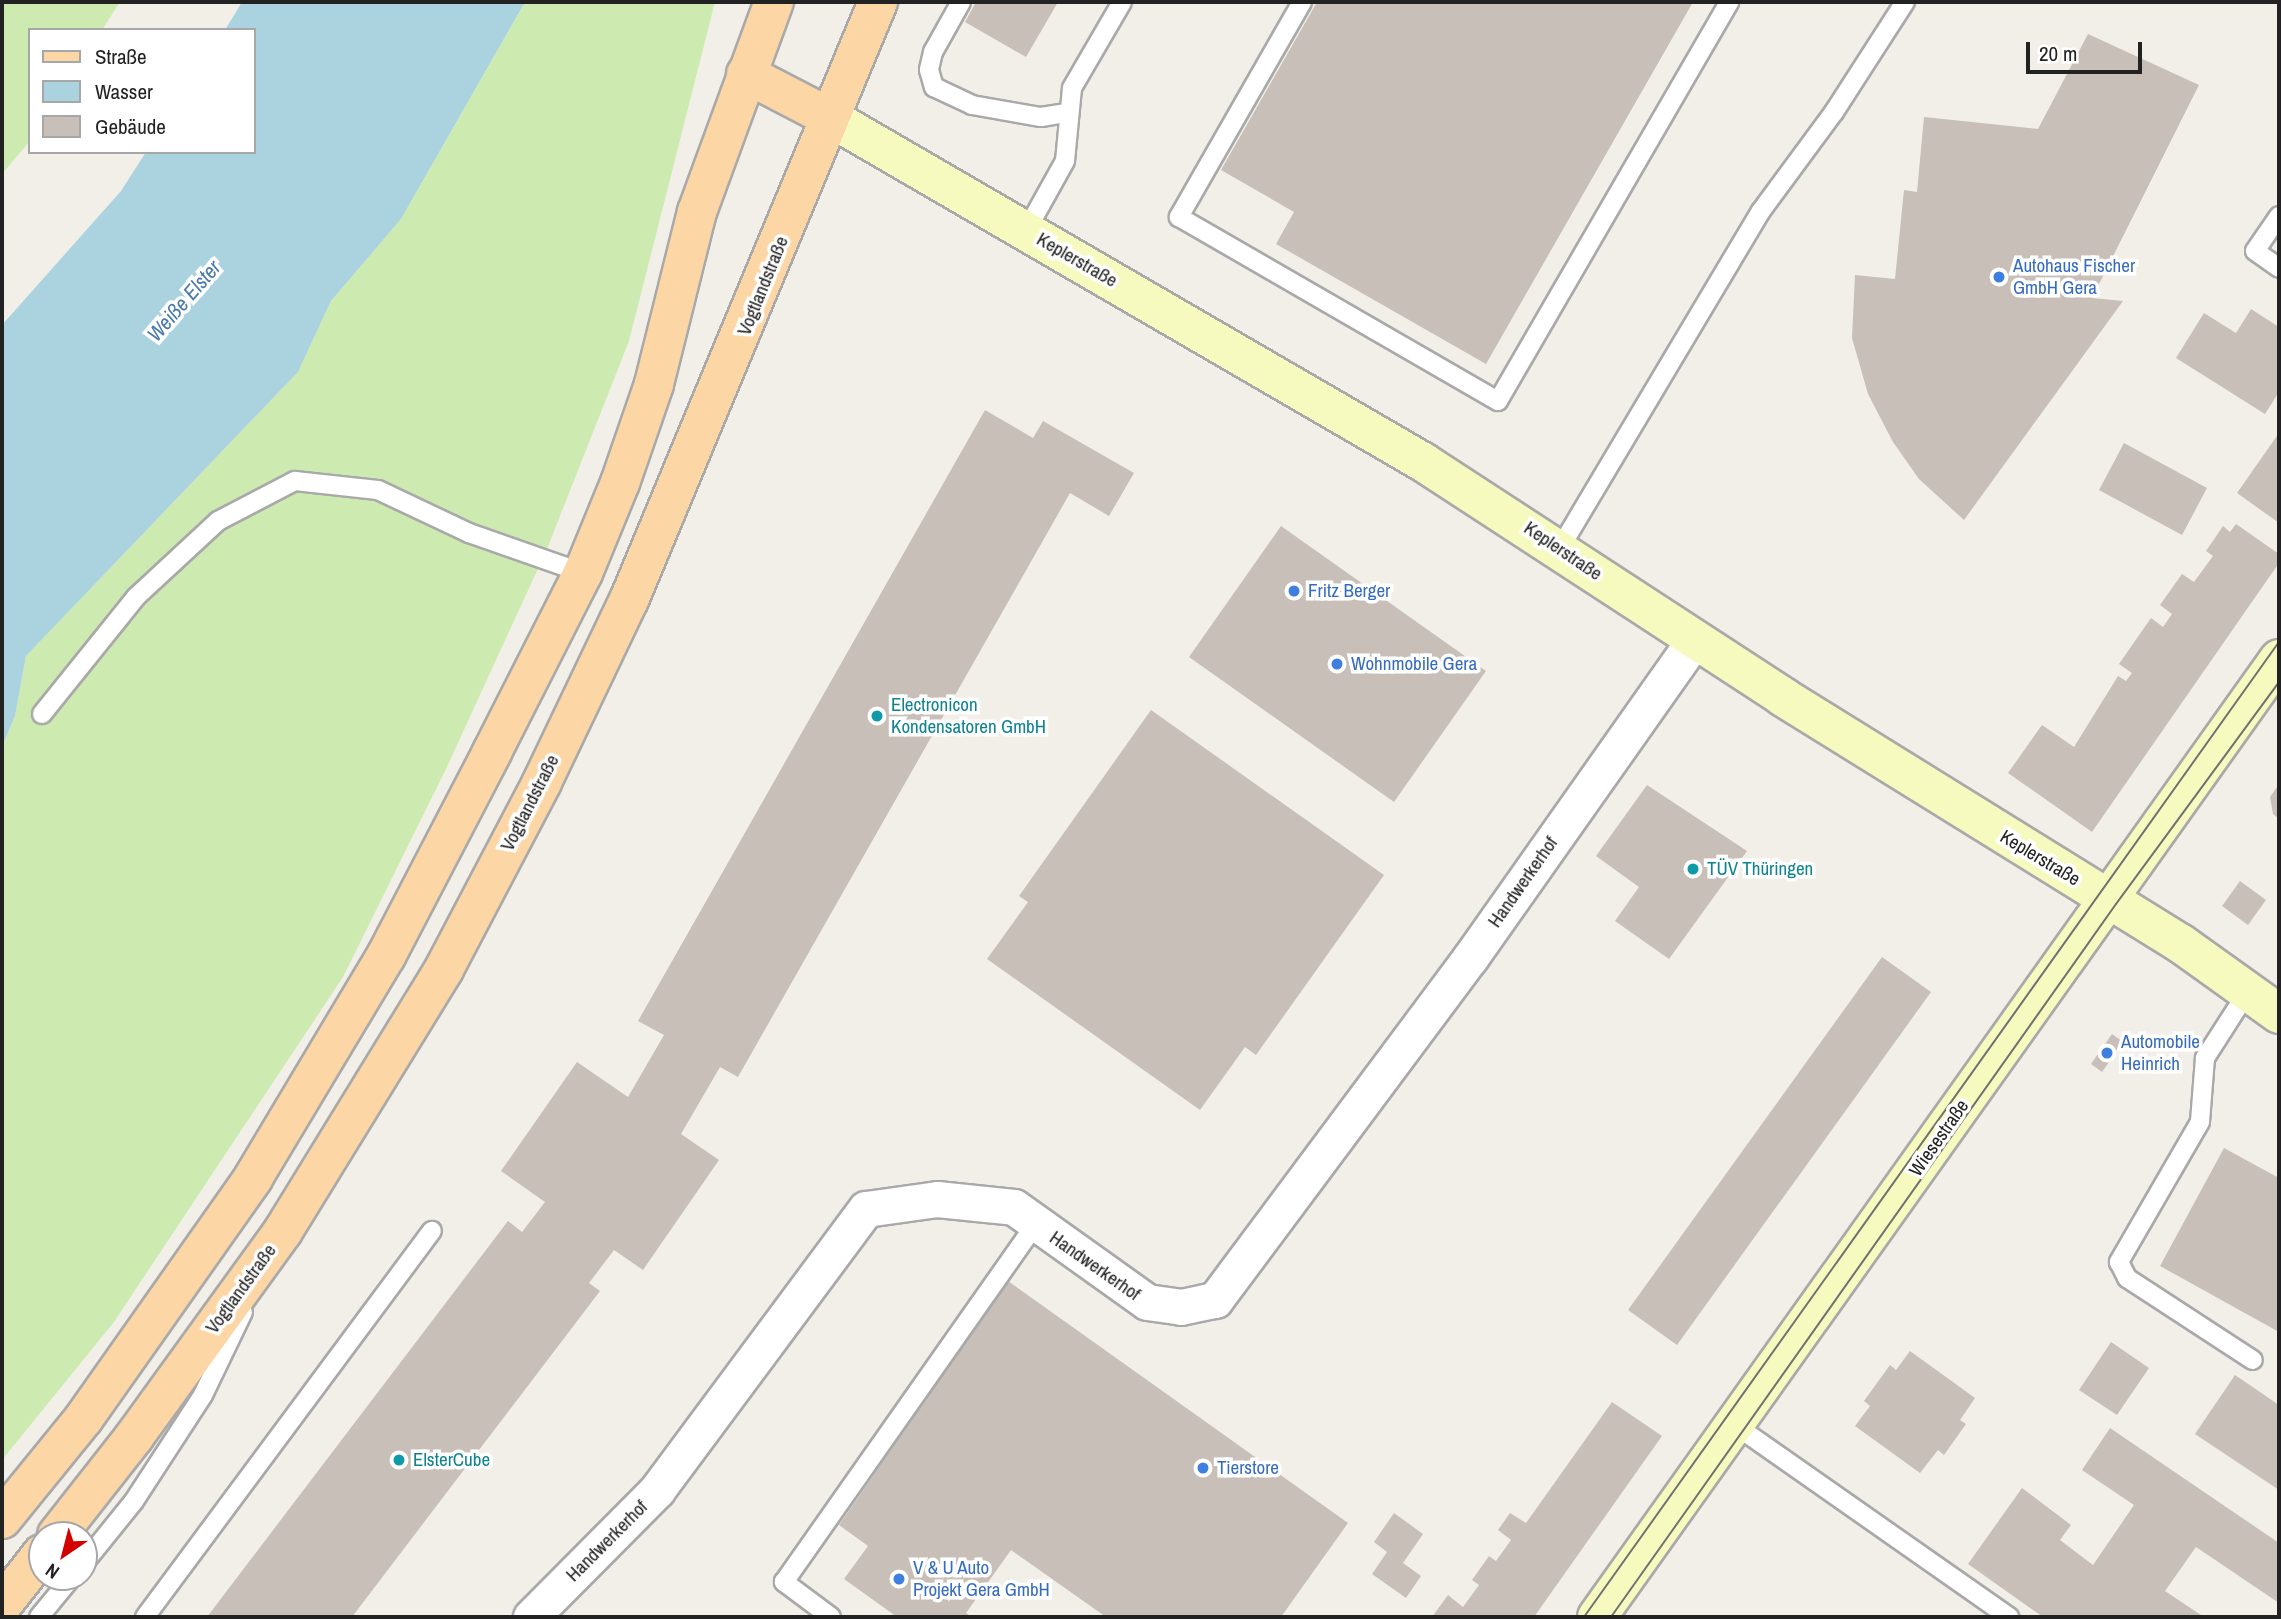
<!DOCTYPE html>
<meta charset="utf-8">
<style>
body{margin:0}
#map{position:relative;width:2281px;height:1619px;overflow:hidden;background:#f2efe9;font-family:"Archivo Narrow",sans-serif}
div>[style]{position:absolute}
.grass>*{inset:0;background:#cdebb0}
.water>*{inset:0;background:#aad3df}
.building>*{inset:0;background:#c7bfb8}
.roads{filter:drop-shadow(2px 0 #a9a9a9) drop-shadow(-2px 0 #a9a9a9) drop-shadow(0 2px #a9a9a9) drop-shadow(0 -2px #a9a9a9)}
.lane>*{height:18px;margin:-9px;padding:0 9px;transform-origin:9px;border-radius:9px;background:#fff}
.street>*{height:35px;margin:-17.5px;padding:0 17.5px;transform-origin:17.5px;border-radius:17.5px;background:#fff}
.secondary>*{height:38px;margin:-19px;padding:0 19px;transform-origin:19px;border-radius:19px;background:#f7fabf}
.primary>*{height:38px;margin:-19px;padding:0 19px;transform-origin:19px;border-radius:19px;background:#fcd6a4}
.tram>*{height:2px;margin:-1px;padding:0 1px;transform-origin:1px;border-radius:1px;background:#707070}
.dots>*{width:19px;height:19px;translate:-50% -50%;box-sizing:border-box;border:4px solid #fff;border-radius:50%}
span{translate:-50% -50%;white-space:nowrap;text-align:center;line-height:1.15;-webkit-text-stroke:7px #fff;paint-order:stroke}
.street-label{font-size:19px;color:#222}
.shop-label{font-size:19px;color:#366cbe}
.left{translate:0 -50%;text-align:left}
.culture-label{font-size:19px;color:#0d838f}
.water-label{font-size:21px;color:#4a7aab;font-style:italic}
.frame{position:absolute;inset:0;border:4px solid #222;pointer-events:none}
.legend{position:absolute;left:28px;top:28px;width:228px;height:126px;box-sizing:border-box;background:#fff;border:2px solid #a7a7a7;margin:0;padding:9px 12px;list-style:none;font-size:21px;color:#222}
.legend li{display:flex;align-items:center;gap:14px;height:35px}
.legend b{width:35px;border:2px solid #a7a7a7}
.north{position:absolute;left:28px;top:1521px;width:70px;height:70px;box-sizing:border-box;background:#fff;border:2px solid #a7a7a7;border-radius:50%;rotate:215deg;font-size:19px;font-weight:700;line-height:28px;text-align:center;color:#222}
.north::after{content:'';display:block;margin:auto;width:24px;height:32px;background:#d40000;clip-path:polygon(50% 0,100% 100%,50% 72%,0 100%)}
.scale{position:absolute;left:2026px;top:42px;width:116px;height:32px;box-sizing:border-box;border:4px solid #222;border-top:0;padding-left:9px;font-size:21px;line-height:24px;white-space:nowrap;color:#222;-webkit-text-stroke:5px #fff;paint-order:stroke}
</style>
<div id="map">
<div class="grass">
<i style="clip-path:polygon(2px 2px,120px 2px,102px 30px,30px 30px,30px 141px,2px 174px)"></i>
<i style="clip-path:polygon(525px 2px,715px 2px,629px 341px,547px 549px,446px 769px,343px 977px,114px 1322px,2px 1460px,2px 747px,15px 716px,26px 656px,298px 372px,331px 301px,401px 219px)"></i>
</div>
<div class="water">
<i style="clip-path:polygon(242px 2px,525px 2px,401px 219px,331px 301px,298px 372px,26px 656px,15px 716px,2px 747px,2px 325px,121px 191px,146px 152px,254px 152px,254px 30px,225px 30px)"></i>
</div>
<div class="building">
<i style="clip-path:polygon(976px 2px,1058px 2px,1026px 57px,965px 22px)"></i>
<i style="clip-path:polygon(1317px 2px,1693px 2px,1486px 364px,1276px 244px,1294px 212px,1221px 170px)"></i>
<i style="clip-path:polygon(2088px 34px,2199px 85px,2092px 298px,2123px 301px,1964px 520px,1919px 479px,1893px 442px,1868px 394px,1852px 338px,1855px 275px,1895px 279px,1904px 190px,1917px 192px,1924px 117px,2038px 129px)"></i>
<i style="clip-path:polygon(2251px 309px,2279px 327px,2279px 392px,2265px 414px,2176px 358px,2204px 313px,2236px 333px)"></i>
<i style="clip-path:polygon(985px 410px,1033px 438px,1043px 421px,1134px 473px,1109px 516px,1070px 493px,738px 1077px,720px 1067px,681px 1134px,719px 1160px,643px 1270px,614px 1250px,589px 1283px,600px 1291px,352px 1617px,207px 1617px,508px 1221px,522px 1232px,545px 1202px,501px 1171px,577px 1062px,628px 1097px,664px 1035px,638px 1021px)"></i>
<i style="clip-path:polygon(2279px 433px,2279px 523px,2237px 493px)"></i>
<i style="clip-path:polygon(2124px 443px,2207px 488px,2182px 535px,2099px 490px)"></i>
<i style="clip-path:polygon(2236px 524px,2279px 554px,2279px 563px,2092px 832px,2008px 773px,2042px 725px,2074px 747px,2118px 676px,2126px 681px,2132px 673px,2119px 664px,2151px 618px,2163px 627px,2172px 614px,2160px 605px,2182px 574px,2194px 582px,2213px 556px,2206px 551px,2223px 526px,2230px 532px)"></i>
<i style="clip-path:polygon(1281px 526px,1486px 671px,1394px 802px,1189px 657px)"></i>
<i style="clip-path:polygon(1151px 710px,1384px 875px,1256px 1055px,1245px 1047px,1200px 1110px,987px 959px,1028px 902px,1019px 896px)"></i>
<i style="clip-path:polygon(2279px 784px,2279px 819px,2273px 814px,2270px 797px)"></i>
<i style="clip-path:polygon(1647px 785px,1747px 851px,1669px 959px,1615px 921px,1639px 887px,1596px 856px)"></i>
<i style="clip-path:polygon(2240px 881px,2266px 900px,2248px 925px,2222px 906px)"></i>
<i style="clip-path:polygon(1882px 957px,1931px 992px,1677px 1345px,1628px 1310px)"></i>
<i style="clip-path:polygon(2112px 1034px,2123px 1042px,2102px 1072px,2091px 1064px)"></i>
<i style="clip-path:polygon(2224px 1148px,2279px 1178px,2279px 1332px,2160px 1266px)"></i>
<i style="clip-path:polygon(1008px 1281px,1348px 1523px,1281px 1617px,1106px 1617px,1011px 1550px,966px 1613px,972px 1617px,897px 1617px,844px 1579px,868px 1546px,839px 1525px)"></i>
<i style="clip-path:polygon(2111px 1342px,2149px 1368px,2117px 1415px,2079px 1390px)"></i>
<i style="clip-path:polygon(1910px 1351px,1975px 1398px,1960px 1420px,1966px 1424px,1944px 1455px,1938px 1450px,1920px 1473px,1855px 1426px,1870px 1406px,1864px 1401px,1890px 1365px,1896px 1370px)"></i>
<i style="clip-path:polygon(2235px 1375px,2279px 1405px,2279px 1490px,2195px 1434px)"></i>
<i style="clip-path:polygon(1612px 1402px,1662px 1436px,1534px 1617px,1432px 1617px,1448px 1595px,1463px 1607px,1479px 1585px,1472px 1580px,1489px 1556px,1496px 1561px,1511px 1540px,1498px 1530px,1510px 1513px,1526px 1523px)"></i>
<i style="clip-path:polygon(2110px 1428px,2279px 1543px,2279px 1603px,2196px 1547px,2165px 1591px,2204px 1617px,2043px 1617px,1968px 1564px,2022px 1488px,2071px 1525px,2060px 1540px,2093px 1565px,2134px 1505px,2082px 1470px)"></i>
<i style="clip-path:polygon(1394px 1513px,1423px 1534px,1403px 1563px,1421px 1576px,1406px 1598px,1372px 1574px,1387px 1552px,1374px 1542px)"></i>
</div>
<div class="roads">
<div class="lane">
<i style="left:961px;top:2px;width:57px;rotate:119.2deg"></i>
<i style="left:933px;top:52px;width:18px;rotate:103deg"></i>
<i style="left:929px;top:70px;width:18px;rotate:74deg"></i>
<i style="left:934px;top:87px;width:42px;rotate:25.3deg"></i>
<i style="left:972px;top:105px;width:70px;rotate:9.9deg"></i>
<i style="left:1041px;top:117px;width:26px;rotate:-9deg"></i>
<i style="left:1302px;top:2px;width:248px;rotate:119.8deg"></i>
<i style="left:1179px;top:217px;width:368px;rotate:30deg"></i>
<i style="left:1498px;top:401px;width:461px;rotate:-59.9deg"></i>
<i style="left:2279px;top:216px;width:42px;rotate:124.4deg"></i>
<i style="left:2255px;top:251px;width:29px;rotate:35deg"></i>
<i style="left:1026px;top:231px;width:80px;rotate:-60.9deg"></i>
<i style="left:1065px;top:161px;width:73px;rotate:-84.5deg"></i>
<i style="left:1072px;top:88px;width:99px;rotate:-59.8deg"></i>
<i style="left:1560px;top:548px;width:392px;rotate:-59.2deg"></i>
<i style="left:1761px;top:211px;width:123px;rotate:-53.6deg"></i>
<i style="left:1834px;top:112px;width:131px;rotate:-57.2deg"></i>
<i style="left:42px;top:714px;width:150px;rotate:-51.2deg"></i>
<i style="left:136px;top:597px;width:112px;rotate:-42.8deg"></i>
<i style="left:218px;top:521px;width:87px;rotate:-27.5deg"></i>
<i style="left:295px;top:481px;width:83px;rotate:6.2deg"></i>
<i style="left:378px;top:490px;width:101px;rotate:25.3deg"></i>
<i style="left:469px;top:533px;width:121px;rotate:19.3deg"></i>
<i style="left:2248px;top:991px;width:80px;rotate:122.7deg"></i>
<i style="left:2205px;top:1058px;width:64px;rotate:94.5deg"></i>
<i style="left:2200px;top:1122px;width:162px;rotate:120.1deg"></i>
<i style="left:2119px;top:1262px;width:18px;rotate:63deg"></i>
<i style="left:2127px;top:1278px;width:150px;rotate:33.1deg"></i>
<i style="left:1735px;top:1425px;width:335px;rotate:35deg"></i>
<i style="left:84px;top:1563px;width:80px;rotate:-51.1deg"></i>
<i style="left:134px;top:1501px;width:126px;rotate:-56.9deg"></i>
<i style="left:203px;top:1395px;width:92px;rotate:-64.3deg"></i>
<i style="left:39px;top:1617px;width:52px;rotate:-50.5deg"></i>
<i style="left:145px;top:1617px;width:481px;rotate:-53.4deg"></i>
<i style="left:831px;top:1617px;width:59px;rotate:-143.3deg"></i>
<i style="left:784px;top:1582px;width:439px;rotate:-54.9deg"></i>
</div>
<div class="street">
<i style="left:531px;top:1617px;width:179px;rotate:-45.2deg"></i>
<i style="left:657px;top:1490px;width:350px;rotate:-53.4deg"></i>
<i style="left:866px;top:1209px;width:72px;rotate:-8deg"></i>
<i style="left:937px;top:1199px;width:77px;rotate:5.9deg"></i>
<i style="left:1014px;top:1207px;width:163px;rotate:35.5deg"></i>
<i style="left:1147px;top:1302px;width:34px;rotate:8deg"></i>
<i style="left:1181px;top:1307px;width:35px;rotate:-12deg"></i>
<i style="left:1215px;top:1300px;width:427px;rotate:-53.3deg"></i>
<i style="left:1470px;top:958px;width:389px;rotate:-54.8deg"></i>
</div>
<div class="secondary">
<i style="left:829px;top:117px;width:687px;rotate:30.15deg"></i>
<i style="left:1423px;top:462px;width:430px;rotate:33.1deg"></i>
<i style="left:1783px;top:697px;width:467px;rotate:31.8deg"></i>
<i style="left:2180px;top:943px;width:122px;rotate:35.6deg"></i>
<i style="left:1597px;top:1617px;width:1176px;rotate:-54.55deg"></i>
</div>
<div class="primary">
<i style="left:746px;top:74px;width:93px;rotate:27.4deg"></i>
<i style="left:2px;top:1519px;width:130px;rotate:-50.9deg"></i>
<i style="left:84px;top:1418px;width:294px;rotate:-54.8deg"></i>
<i style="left:253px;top:1178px;width:259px;rotate:-59.1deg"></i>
<i style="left:386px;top:956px;width:230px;rotate:-62.5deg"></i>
<i style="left:492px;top:752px;width:201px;rotate:-63.1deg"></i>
<i style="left:583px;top:573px;width:97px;rotate:-67.7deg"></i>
<i style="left:620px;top:483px;width:105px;rotate:-71deg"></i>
<i style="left:654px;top:384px;width:177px;rotate:-76deg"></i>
<i style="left:697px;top:212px;width:224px;rotate:-69.9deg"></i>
<i style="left:57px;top:1535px;width:125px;rotate:-51.8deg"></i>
<i style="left:134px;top:1437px;width:254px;rotate:-54.1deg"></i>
<i style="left:283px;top:1231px;width:308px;rotate:-58.4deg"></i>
<i style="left:444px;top:969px;width:211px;rotate:-62.3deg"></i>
<i style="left:542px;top:782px;width:202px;rotate:-64.5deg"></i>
<i style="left:629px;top:600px;width:648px;rotate:-67.39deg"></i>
<i style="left:2px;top:1605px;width:65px;rotate:-51.9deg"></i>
</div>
</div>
<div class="tram">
<i style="left:1584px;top:1617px;width:1197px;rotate:-54.52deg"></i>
<i style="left:1611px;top:1617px;width:874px;rotate:-54.69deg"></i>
<i style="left:2116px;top:904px;width:275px;rotate:-53.7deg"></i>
</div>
<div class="dots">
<i style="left:1999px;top:277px;background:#3f7fe0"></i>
<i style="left:1294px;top:591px;background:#3f7fe0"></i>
<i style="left:1337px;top:664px;background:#3f7fe0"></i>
<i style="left:877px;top:716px;background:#0f9aa8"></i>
<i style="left:1693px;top:869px;background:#0f9aa8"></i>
<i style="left:2107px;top:1053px;background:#3f7fe0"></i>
<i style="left:399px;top:1460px;background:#0f9aa8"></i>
<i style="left:1203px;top:1468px;background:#3f7fe0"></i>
<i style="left:899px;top:1579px;background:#3f7fe0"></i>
</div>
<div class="street-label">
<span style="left:1077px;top:260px;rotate:30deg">Keplerstraße</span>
<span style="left:763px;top:286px;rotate:-68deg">Vogtlandstraße</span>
<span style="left:1563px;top:551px;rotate:34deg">Keplerstraße</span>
<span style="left:530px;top:803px;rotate:-63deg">Vogtlandstraße</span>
<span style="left:2040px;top:858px;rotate:31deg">Keplerstraße</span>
<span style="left:1523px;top:882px;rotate:-55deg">Handwerkerhof</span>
<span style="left:1939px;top:1138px;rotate:-55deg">Wiesestraße</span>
<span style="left:1095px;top:1266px;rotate:35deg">Handwerkerhof</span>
<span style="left:241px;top:1289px;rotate:-54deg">Vogtlandstraße</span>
<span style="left:607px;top:1541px;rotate:-45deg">Handwerkerhof</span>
</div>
<div class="shop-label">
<span class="left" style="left:2013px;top:277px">Autohaus Fischer<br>GmbH Gera</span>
<span class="left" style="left:1308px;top:591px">Fritz Berger</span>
<span class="left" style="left:1351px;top:664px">Wohnmobile Gera</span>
<span class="left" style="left:2121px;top:1053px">Automobile<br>Heinrich</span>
<span class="left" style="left:1217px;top:1468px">Tierstore</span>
<span class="left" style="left:913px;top:1579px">V &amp; U Auto<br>Projekt Gera GmbH</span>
</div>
<div class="culture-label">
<span class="left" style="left:891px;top:716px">Electronicon<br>Kondensatoren GmbH</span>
<span class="left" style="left:1707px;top:869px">TÜV Thüringen</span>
<span class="left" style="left:413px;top:1460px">ElsterCube</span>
</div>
<div class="water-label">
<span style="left:184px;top:301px;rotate:-49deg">Weiße Elster</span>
</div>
<div class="frame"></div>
<ul class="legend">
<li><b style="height:9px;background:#fcd6a4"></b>Straße</li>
<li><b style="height:19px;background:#aad3df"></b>Wasser</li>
<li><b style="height:19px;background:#c7bfb8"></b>Gebäude</li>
</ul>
<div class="north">N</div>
<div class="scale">20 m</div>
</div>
